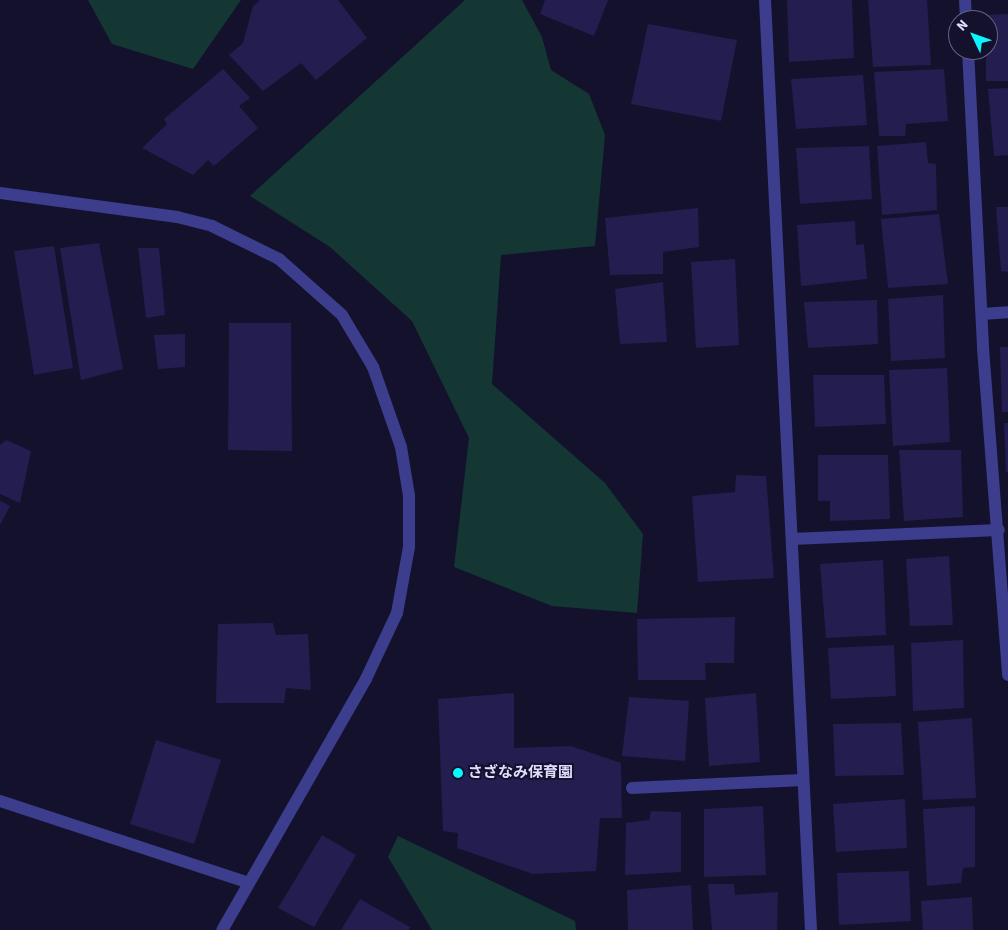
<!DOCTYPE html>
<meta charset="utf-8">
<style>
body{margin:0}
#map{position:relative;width:1008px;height:930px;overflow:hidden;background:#14112d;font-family:"Source Sans 3","Noto Sans JP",sans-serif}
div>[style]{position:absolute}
.green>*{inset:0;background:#143734}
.building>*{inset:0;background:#241d4f}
.minor>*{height:12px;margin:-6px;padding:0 6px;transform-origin:6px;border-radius:6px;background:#3c3d8d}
.dots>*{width:14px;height:14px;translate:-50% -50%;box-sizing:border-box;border:2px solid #14112d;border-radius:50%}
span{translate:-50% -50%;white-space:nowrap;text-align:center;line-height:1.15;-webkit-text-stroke:4px #14112d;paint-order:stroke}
.poi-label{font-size:15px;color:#dfddff;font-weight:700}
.left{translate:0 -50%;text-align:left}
.north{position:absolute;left:948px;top:10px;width:50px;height:50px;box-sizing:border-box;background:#14112d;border:1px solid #656381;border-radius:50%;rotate:312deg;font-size:14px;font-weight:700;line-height:20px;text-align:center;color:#dfddff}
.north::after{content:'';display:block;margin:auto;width:18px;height:22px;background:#09f5ff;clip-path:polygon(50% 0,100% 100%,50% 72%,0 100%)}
</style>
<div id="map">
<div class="green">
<i style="clip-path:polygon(88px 0,241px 0,193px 69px,112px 44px)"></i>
<i style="clip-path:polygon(465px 0,522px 0,542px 37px,551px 70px,589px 94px,605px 135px,595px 246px,501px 255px,492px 384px,605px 483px,643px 534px,637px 613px,552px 606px,454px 567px,469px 438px,412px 321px,330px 247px,250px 196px)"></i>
<i style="clip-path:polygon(398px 836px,575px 921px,576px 930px,432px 930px,388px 857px)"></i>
</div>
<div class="building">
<i style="clip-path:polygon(260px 0,338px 0,367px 38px,316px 80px,301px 63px,263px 91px,229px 55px,243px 43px,253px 6px)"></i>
<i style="clip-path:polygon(545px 0,608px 0,594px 36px,540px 14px)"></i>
<i style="clip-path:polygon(787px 0,852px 0,854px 58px,789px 62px)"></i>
<i style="clip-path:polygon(868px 0,927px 0,931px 65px,873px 67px)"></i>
<i style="clip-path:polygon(1008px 14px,1008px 81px,986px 81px,986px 15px)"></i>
<i style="clip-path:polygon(648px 24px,737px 40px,721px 121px,631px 104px)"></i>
<i style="clip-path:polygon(223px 69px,250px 98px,239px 106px,258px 128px,214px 166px,208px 160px,193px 175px,142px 148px,167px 124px,164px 119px)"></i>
<i style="clip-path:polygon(944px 69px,948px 121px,906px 124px,905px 136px,879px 136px,874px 72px)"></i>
<i style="clip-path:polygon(863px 75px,867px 125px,796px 129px,791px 79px)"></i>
<i style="clip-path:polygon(1008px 88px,1008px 155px,994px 156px,988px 89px)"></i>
<i style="clip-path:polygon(926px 142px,928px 163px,936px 164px,937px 210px,882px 215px,877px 146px)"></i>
<i style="clip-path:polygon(869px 146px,872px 199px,800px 204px,796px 148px)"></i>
<i style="clip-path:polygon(996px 207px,1008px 207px,1008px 272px,1001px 271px)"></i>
<i style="clip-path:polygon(698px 208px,699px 247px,663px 252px,663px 274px,610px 275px,605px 218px)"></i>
<i style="clip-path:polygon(939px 214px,948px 284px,888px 288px,881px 219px)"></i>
<i style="clip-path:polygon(855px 221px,856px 245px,864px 244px,867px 279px,801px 286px,797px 225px)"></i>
<i style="clip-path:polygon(99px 243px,123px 369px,81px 380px,60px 248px)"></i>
<i style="clip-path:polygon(54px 246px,73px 368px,34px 375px,14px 251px)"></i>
<i style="clip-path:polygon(138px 248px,159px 248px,165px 315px,146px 318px)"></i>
<i style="clip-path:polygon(735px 259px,739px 345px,696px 348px,691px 262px)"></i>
<i style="clip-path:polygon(663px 282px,667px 342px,620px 344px,615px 289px)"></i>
<i style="clip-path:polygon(943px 295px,945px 358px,891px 361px,888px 299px)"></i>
<i style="clip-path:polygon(877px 300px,878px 344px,808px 348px,804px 302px)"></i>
<i style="clip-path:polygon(229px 323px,291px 323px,292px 451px,228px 450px)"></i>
<i style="clip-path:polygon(185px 334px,185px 367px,158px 369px,154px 335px)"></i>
<i style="clip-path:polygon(1000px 347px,1008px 347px,1008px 412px,1002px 412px)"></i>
<i style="clip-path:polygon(947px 368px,950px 442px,893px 446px,889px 370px)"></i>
<i style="clip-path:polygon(813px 375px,884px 375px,886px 424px,815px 427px)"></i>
<i style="clip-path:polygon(1004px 423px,1008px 423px,1008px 472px,1006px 472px)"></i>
<i style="clip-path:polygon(6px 440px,31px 451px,20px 503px,0 494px,0 445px)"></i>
<i style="clip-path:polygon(899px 450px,961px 450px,963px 517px,904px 521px)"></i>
<i style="clip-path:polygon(818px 455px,888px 455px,890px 519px,830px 521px,830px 501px,818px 501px)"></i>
<i style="clip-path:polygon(736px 475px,766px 476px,774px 578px,698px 582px,692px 496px,735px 492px)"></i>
<i style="clip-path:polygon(0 501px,10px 506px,0 525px)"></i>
<i style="clip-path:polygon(949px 556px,953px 625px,910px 626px,906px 559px)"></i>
<i style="clip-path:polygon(883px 560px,886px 635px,826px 638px,820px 564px)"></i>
<i style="clip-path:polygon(735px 617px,734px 663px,705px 663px,706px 680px,638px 680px,637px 619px)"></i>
<i style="clip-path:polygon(273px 623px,276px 635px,308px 634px,311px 690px,286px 688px,284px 703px,216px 703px,218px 624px)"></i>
<i style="clip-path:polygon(963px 640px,964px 708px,913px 711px,911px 643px)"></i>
<i style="clip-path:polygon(894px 645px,896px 696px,831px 699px,828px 648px)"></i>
<i style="clip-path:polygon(514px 693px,514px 748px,571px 746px,621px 763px,622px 818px,600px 818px,596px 871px,533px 874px,457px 848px,458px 833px,443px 831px,438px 699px)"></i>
<i style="clip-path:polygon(756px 693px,760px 762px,709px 766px,705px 698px)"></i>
<i style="clip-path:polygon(629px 697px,689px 701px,685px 761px,622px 756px)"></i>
<i style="clip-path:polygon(972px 718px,976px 798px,923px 800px,918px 722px)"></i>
<i style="clip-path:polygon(901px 723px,904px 775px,835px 776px,833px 724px)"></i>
<i style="clip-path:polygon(156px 740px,221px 760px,194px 844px,130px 824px)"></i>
<i style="clip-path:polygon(905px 799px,907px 848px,836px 852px,833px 804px)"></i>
<i style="clip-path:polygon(763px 806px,766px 875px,704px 877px,704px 809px)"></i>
<i style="clip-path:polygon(975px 806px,975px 867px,963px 868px,961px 883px,927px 886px,923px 809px)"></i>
<i style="clip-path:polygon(651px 811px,681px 812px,681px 872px,625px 875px,626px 823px,649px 820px)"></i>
<i style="clip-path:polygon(322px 835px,356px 855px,314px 927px,278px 908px)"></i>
<i style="clip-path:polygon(909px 871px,911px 921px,839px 925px,837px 873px)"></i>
<i style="clip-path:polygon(708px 884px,734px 884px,735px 895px,778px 892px,777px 930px,712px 930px)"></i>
<i style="clip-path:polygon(691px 885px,693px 930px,628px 930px,627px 890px)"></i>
<i style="clip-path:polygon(972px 897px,973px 930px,923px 930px,921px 901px)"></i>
<i style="clip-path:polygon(360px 899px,410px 927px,409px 930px,341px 930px)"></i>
</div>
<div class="minor">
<i style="left:765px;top:0;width:931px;rotate:87.17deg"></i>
<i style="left:965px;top:0;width:20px;rotate:87deg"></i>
<i style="left:968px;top:50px;width:298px;rotate:87.1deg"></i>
<i style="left:983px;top:348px;width:328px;rotate:85.6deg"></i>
<i style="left:0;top:193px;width:179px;rotate:7.7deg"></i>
<i style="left:177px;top:217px;width:36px;rotate:14deg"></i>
<i style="left:212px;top:226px;width:75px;rotate:26.2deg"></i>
<i style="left:279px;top:259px;width:84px;rotate:41.6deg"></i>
<i style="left:342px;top:315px;width:61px;rotate:59.2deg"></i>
<i style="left:373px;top:367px;width:85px;rotate:70.7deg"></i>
<i style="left:401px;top:447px;width:50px;rotate:80.7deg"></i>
<i style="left:409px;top:496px;width:51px;rotate:90deg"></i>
<i style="left:409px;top:547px;width:67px;rotate:100.3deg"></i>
<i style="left:397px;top:613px;width:73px;rotate:115.2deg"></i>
<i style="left:366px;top:679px;width:289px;rotate:119.8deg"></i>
<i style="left:982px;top:314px;width:26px;rotate:-4deg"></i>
<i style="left:792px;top:539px;width:207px;rotate:-2.5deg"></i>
<i style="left:632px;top:788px;width:171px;rotate:-2.7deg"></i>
<i style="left:0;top:801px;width:262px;rotate:18.2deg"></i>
</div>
<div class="dots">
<i style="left:458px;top:773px;background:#09f5ff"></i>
</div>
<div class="poi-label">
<span class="left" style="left:468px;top:773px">さざなみ保育園</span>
</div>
<div class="north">N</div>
</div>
